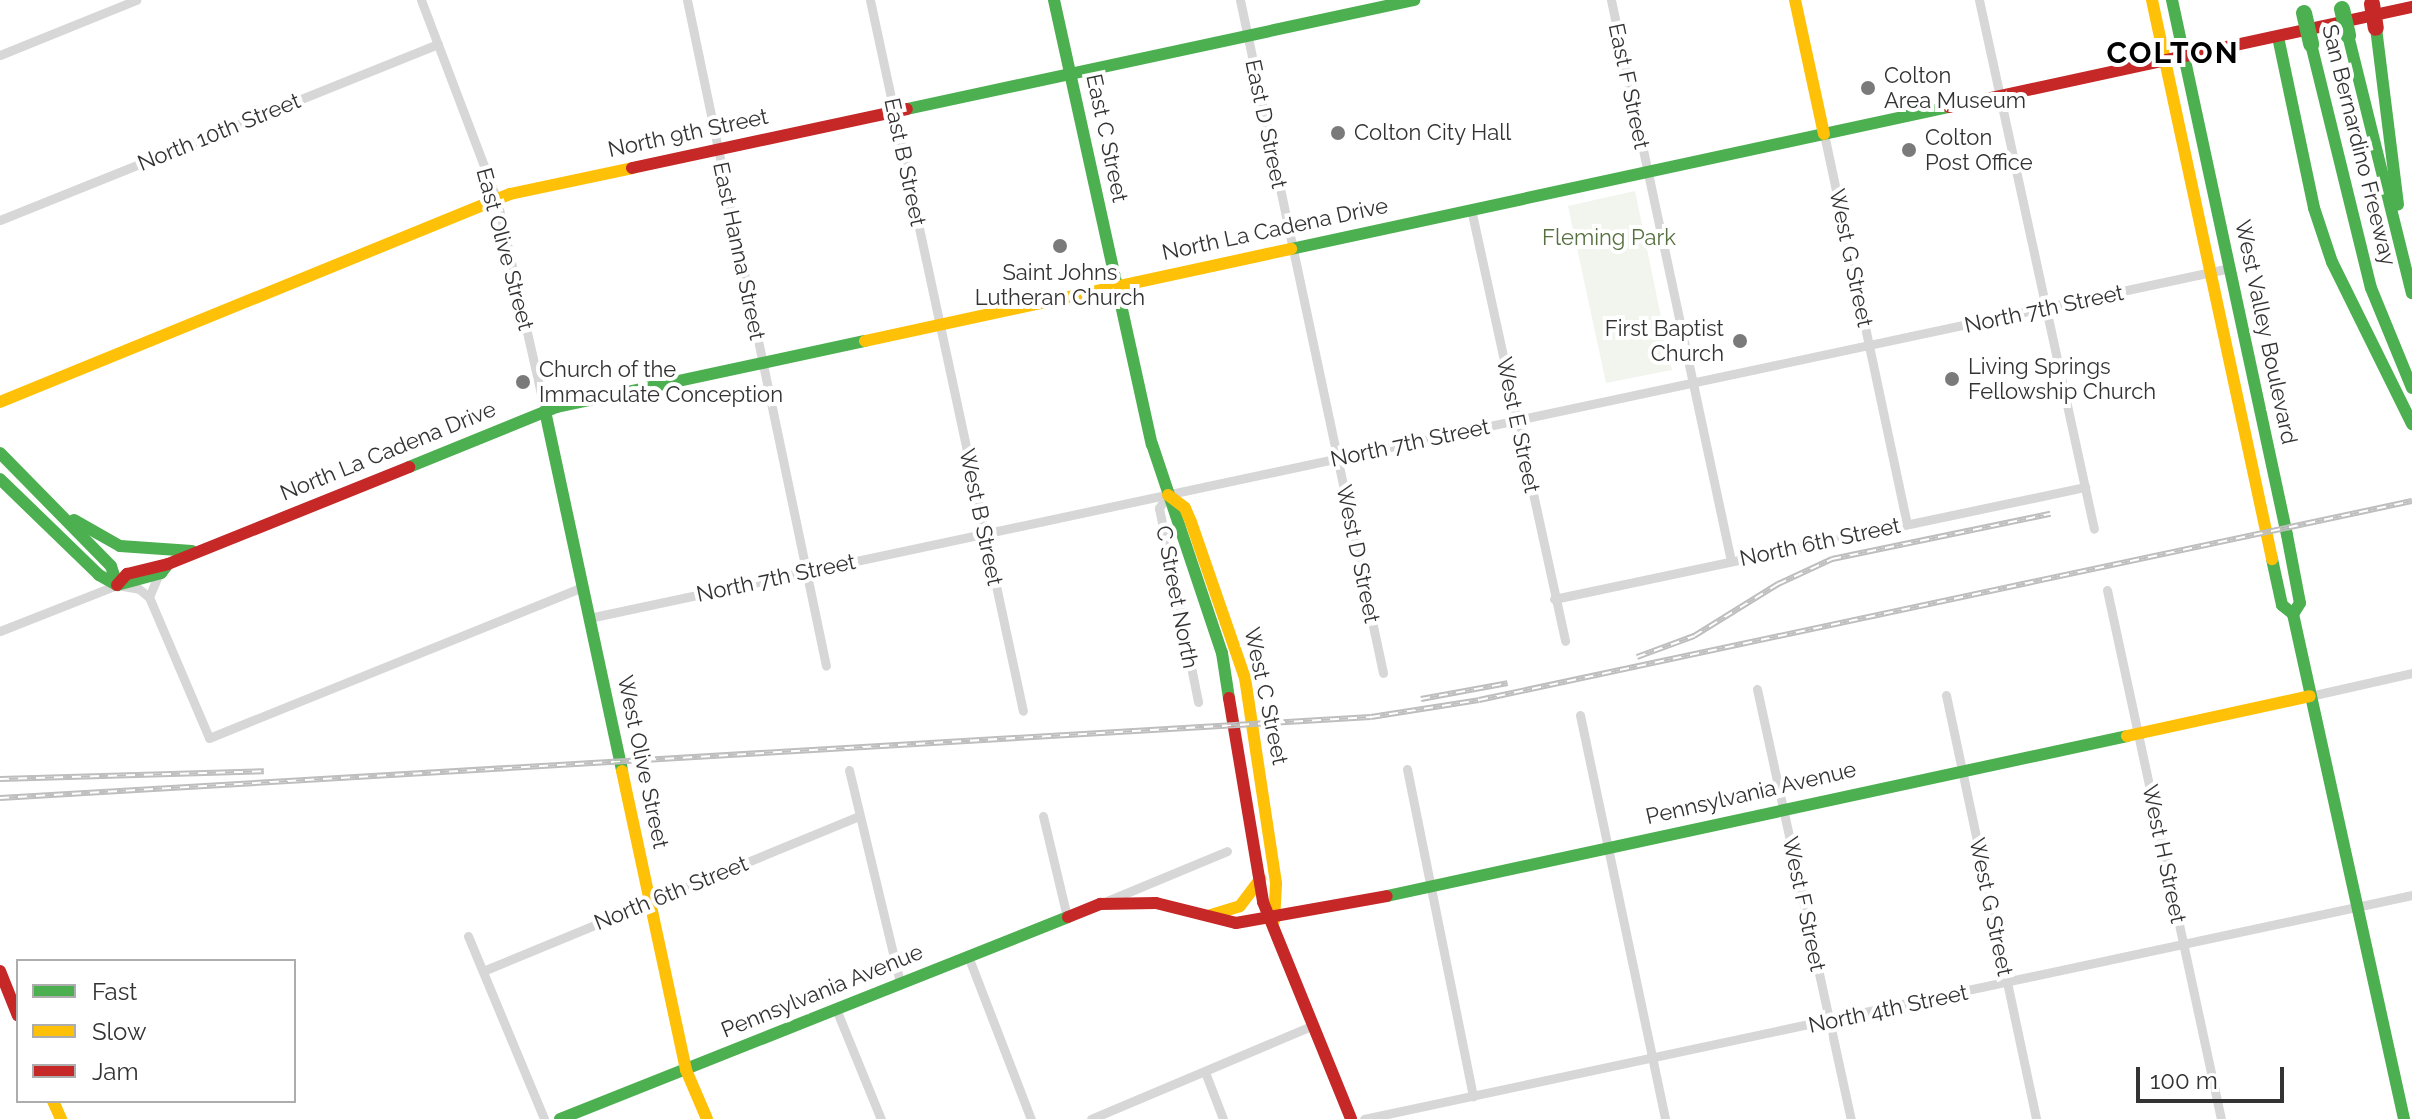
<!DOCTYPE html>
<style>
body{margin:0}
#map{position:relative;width:2412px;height:1119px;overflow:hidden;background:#fff;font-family:Raleway,sans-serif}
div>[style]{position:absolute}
.green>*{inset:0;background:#f1f5ed}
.street>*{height:9px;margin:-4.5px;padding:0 4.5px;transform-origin:4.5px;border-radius:4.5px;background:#d7d7d7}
.fast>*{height:12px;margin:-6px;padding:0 6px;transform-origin:6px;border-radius:6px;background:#4caf50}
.slow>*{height:12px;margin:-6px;padding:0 6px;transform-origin:6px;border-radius:6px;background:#ffc107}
.jam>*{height:12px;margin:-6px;padding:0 6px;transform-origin:6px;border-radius:6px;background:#c62828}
.rail>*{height:6px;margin-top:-3px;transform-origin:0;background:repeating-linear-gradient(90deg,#fff 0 9px,#bebebe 0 18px);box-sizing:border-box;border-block:2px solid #bebebe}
.fast-bridge>*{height:16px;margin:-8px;padding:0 8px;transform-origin:8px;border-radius:8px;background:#4caf50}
.jam-bridge>*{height:16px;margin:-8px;padding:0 8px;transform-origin:8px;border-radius:8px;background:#c62828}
.dots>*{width:22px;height:22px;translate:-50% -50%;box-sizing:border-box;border:4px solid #fff;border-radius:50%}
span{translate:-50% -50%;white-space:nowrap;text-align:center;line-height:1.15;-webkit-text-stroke:8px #fff;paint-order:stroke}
.poi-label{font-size:22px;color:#333}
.left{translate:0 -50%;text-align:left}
.right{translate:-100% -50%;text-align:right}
.street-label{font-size:22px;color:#333}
.park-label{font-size:22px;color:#56703f}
.district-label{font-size:30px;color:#000;font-weight:700;letter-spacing:2px}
.legend{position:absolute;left:16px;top:959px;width:280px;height:144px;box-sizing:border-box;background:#fff;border:2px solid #adadad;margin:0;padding:10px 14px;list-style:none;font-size:24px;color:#333}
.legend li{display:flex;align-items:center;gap:16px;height:40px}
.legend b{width:40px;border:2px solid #adadad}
.scale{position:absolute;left:2136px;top:1067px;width:148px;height:36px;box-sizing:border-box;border:4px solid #333;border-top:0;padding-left:10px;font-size:24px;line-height:28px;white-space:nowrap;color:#333;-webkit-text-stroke:6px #fff;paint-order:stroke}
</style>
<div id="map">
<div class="green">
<i style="clip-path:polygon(1635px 191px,1672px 370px,1606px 383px,1568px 206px)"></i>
</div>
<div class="street">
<i style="left:421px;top:0;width:214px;rotate:69.2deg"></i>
<i style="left:497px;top:200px;width:216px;rotate:77.2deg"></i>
<i style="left:687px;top:0;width:680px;rotate:78.21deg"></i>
<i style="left:870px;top:0;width:727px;rotate:77.86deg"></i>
<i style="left:1240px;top:0;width:688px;rotate:78deg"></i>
<i style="left:1611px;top:0;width:574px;rotate:77.93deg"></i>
<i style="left:1979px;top:0;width:541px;rotate:77.74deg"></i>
<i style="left:0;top:55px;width:147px;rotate:-22deg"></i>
<i style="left:1824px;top:134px;width:399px;rotate:78deg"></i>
<i style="left:1471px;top:209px;width:442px;rotate:77.7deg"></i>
<i style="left:0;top:220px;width:472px;rotate:-21.9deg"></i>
<i style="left:1168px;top:495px;width:16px;rotate:125deg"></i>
<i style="left:1159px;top:508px;width:198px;rotate:78.6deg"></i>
<i style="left:2107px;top:590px;width:541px;rotate:77.84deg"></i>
<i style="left:149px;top:597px;width:25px;rotate:-67deg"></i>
<i style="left:1554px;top:599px;width:543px;rotate:-11.91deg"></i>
<i style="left:589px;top:618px;width:1678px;rotate:-12.04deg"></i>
<i style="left:0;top:631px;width:126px;rotate:-21.5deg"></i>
<i style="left:117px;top:585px;width:22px;rotate:10deg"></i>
<i style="left:139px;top:589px;width:13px;rotate:39deg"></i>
<i style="left:149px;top:597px;width:153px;rotate:66.9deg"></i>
<i style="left:209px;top:738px;width:403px;rotate:-22deg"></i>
<i style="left:1757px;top:689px;width:440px;rotate:77.7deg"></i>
<i style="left:1946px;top:695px;width:433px;rotate:78deg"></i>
<i style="left:2310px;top:696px;width:105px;rotate:-12.7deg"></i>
<i style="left:1580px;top:715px;width:413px;rotate:78.1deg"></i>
<i style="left:1407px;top:769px;width:334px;rotate:78.6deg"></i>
<i style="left:849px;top:770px;width:219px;rotate:76.5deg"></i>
<i style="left:1043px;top:816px;width:104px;rotate:76.6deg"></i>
<i style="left:1107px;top:901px;width:130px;rotate:-22.6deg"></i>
<i style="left:468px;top:936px;width:198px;rotate:67.4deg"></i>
<i style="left:968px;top:956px;width:175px;rotate:68.9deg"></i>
<i style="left:483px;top:971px;width:407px;rotate:-22.4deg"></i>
<i style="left:836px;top:1009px;width:119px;rotate:67.8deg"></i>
<i style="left:1205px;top:1072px;width:50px;rotate:69deg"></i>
<i style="left:1091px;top:1119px;width:242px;rotate:-22.9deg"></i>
<i style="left:1364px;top:1119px;width:1072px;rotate:-12.06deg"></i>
</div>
<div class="fast">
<i style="left:1054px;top:0;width:455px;rotate:77.6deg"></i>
<i style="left:1152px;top:444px;width:220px;rotate:71.5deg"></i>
<i style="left:1222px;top:653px;width:46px;rotate:81.2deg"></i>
<i style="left:2172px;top:0;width:547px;rotate:77.87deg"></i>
<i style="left:2287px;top:535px;width:69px;rotate:79.2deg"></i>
<i style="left:2300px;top:603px;width:13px;rotate:122deg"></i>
<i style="left:2376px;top:28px;width:178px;rotate:82.9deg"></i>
<i style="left:2348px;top:35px;width:266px;rotate:76.1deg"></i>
<i style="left:2278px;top:37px;width:175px;rotate:78.1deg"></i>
<i style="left:2314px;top:208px;width:57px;rotate:71.6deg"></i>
<i style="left:2332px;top:262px;width:181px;rotate:63.7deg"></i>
<i style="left:2311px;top:44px;width:251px;rotate:76.2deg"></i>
<i style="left:2371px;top:288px;width:108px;rotate:67.7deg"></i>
<i style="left:907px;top:109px;width:519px;rotate:-12.13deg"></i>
<i style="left:1291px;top:249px;width:673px;rotate:-12.18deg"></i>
<i style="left:545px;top:411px;width:368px;rotate:77.9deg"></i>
<i style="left:0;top:453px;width:158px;rotate:45.5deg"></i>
<i style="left:111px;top:566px;width:20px;rotate:72deg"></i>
<i style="left:409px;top:467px;width:160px;rotate:-22.1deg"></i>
<i style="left:557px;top:407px;width:315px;rotate:-12.1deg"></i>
<i style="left:0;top:479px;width:138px;rotate:44.1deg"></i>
<i style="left:99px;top:575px;width:21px;rotate:29deg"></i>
<i style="left:117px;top:585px;width:46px;rotate:-15.3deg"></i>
<i style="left:161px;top:573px;width:11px;rotate:-52deg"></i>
<i style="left:74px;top:520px;width:53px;rotate:29.5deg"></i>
<i style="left:120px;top:546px;width:72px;rotate:4deg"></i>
<i style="left:2272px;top:559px;width:47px;rotate:77.7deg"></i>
<i style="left:2282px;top:605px;width:14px;rotate:39deg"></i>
<i style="left:2293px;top:614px;width:517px;rotate:77.6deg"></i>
<i style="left:1387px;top:896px;width:757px;rotate:-12.2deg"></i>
<i style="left:560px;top:1119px;width:547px;rotate:-21.68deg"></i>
</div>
<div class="slow">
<i style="left:1795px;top:0;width:137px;rotate:77.8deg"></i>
<i style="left:2152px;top:0;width:572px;rotate:77.88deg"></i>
<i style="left:865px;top:341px;width:436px;rotate:-12.2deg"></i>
<i style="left:0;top:402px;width:551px;rotate:-22.19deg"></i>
<i style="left:510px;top:194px;width:125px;rotate:-12deg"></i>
<i style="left:1168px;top:495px;width:21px;rotate:37deg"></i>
<i style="left:1185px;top:508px;width:15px;rotate:67deg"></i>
<i style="left:1191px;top:522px;width:165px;rotate:70.9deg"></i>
<i style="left:1245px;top:678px;width:208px;rotate:81.4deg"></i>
<i style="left:1276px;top:884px;width:36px;rotate:93deg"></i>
<i style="left:2127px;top:736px;width:187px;rotate:-12.3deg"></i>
<i style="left:622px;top:771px;width:306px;rotate:77.9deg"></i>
<i style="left:686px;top:1070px;width:53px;rotate:66.8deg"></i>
<i style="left:1211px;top:915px;width:30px;rotate:-17deg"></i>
<i style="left:1240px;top:906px;width:34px;rotate:-53deg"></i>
<i style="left:53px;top:1101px;width:20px;rotate:66deg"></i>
</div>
<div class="jam">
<i style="left:1949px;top:107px;width:474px;rotate:-12.2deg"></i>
<i style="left:632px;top:168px;width:281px;rotate:-12.1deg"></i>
<i style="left:117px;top:585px;width:15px;rotate:-48deg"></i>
<i style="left:127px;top:574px;width:42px;rotate:-13.7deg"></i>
<i style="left:168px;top:564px;width:260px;rotate:-21.9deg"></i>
<i style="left:1229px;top:698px;width:207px;rotate:80.5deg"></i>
<i style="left:1263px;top:902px;width:234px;rotate:67.9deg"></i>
<i style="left:1068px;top:917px;width:35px;rotate:-22deg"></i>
<i style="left:1100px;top:904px;width:56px;rotate:-1deg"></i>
<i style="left:1156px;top:903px;width:82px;rotate:14deg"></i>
<i style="left:1236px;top:923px;width:153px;rotate:-10.1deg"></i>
<i style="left:0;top:971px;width:48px;rotate:68.2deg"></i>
</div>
<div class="rail">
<i style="left:1637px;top:657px;width:61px;rotate:-20.2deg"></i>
<i style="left:1694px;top:636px;width:99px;rotate:-31.8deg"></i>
<i style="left:1778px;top:584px;width:60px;rotate:-24.8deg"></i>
<i style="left:1832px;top:559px;width:223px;rotate:-11.7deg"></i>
<i style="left:1421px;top:699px;width:88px;rotate:-10.4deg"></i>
<i style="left:0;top:779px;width:264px;rotate:-1.7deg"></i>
<i style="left:0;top:798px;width:1373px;rotate:-3.38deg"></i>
<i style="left:1371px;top:717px;width:109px;rotate:-8.9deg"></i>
<i style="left:1479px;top:700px;width:954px;rotate:-12.04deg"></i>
</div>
<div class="fast-bridge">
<i style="left:2342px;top:9px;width:27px;rotate:77deg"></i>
<i style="left:2304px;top:13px;width:32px;rotate:77deg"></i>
</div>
<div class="jam-bridge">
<i style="left:2372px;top:4px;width:24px;rotate:81deg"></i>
</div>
<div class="dots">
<i style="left:1868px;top:88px;background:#7a7a7a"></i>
<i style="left:1338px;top:133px;background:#7a7a7a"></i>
<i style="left:1909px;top:150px;background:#7a7a7a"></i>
<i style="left:1060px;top:246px;background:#7a7a7a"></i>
<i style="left:1740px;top:341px;background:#7a7a7a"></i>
<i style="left:1952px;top:379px;background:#7a7a7a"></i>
<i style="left:523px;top:382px;background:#7a7a7a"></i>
</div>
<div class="poi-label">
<span class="left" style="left:1884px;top:88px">Colton<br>Area Museum</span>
<span class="left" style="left:1354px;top:133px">Colton City Hall</span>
<span class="left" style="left:1925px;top:150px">Colton<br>Post Office</span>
<span style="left:1060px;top:285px">Saint Johns<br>Lutheran Church</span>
<span class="right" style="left:1724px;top:341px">First Baptist<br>Church</span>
<span class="left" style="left:1968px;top:379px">Living Springs<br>Fellowship Church</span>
<span class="left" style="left:539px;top:382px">Church of the<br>Immaculate Conception</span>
</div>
<div class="street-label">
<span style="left:1629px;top:86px;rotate:78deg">East F Street</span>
<span style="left:1266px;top:124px;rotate:78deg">East D Street</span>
<span style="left:219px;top:132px;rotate:-22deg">North 10th Street</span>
<span style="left:688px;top:133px;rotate:-12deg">North 9th Street</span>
<span style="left:1107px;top:138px;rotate:78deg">East C Street</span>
<span style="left:2359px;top:145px;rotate:76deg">San Bernardino Freeway</span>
<span style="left:905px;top:162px;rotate:78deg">East B Street</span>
<span style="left:1275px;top:229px;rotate:-12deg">North La Cadena Drive</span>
<span style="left:505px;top:249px;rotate:75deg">East Olive Street</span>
<span style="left:739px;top:251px;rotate:78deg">East Hanna Street</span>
<span style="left:1851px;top:258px;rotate:78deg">West G Street</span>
<span style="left:2044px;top:309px;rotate:-12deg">North 7th Street</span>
<span style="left:2266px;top:332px;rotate:78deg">West Valley Boulevard</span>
<span style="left:1518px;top:425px;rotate:78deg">West E Street</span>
<span style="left:1410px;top:443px;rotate:-12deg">North 7th Street</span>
<span style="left:388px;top:451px;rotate:-22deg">North La Cadena Drive</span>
<span style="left:981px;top:517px;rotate:78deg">West B Street</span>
<span style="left:1820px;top:542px;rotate:-12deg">North 6th Street</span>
<span style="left:1358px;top:554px;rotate:78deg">West D Street</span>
<span style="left:776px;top:578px;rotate:-12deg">North 7th Street</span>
<span style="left:1177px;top:597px;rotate:79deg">C Street North</span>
<span style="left:1266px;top:696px;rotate:78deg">West C Street</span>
<span style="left:643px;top:762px;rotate:78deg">West Olive Street</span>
<span style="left:1751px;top:793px;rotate:-13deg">Pennsylvania Avenue</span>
<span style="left:2164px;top:854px;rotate:78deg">West H Street</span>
<span style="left:671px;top:893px;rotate:-22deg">North 6th Street</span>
<span style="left:1804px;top:904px;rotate:78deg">West F Street</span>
<span style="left:1991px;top:907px;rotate:78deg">West G Street</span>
<span style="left:822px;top:991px;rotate:-22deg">Pennsylvania Avenue</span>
<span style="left:1888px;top:1009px;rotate:-12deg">North 4th Street</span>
</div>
<div class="park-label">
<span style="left:1609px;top:238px">Fleming Park</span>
</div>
<div class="district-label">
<span style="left:2173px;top:53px">COLTON</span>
</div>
<ul class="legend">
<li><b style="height:10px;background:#4caf50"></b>Fast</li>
<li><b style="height:10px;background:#ffc107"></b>Slow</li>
<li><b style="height:10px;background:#c62828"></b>Jam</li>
</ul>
<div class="scale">100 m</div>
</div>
